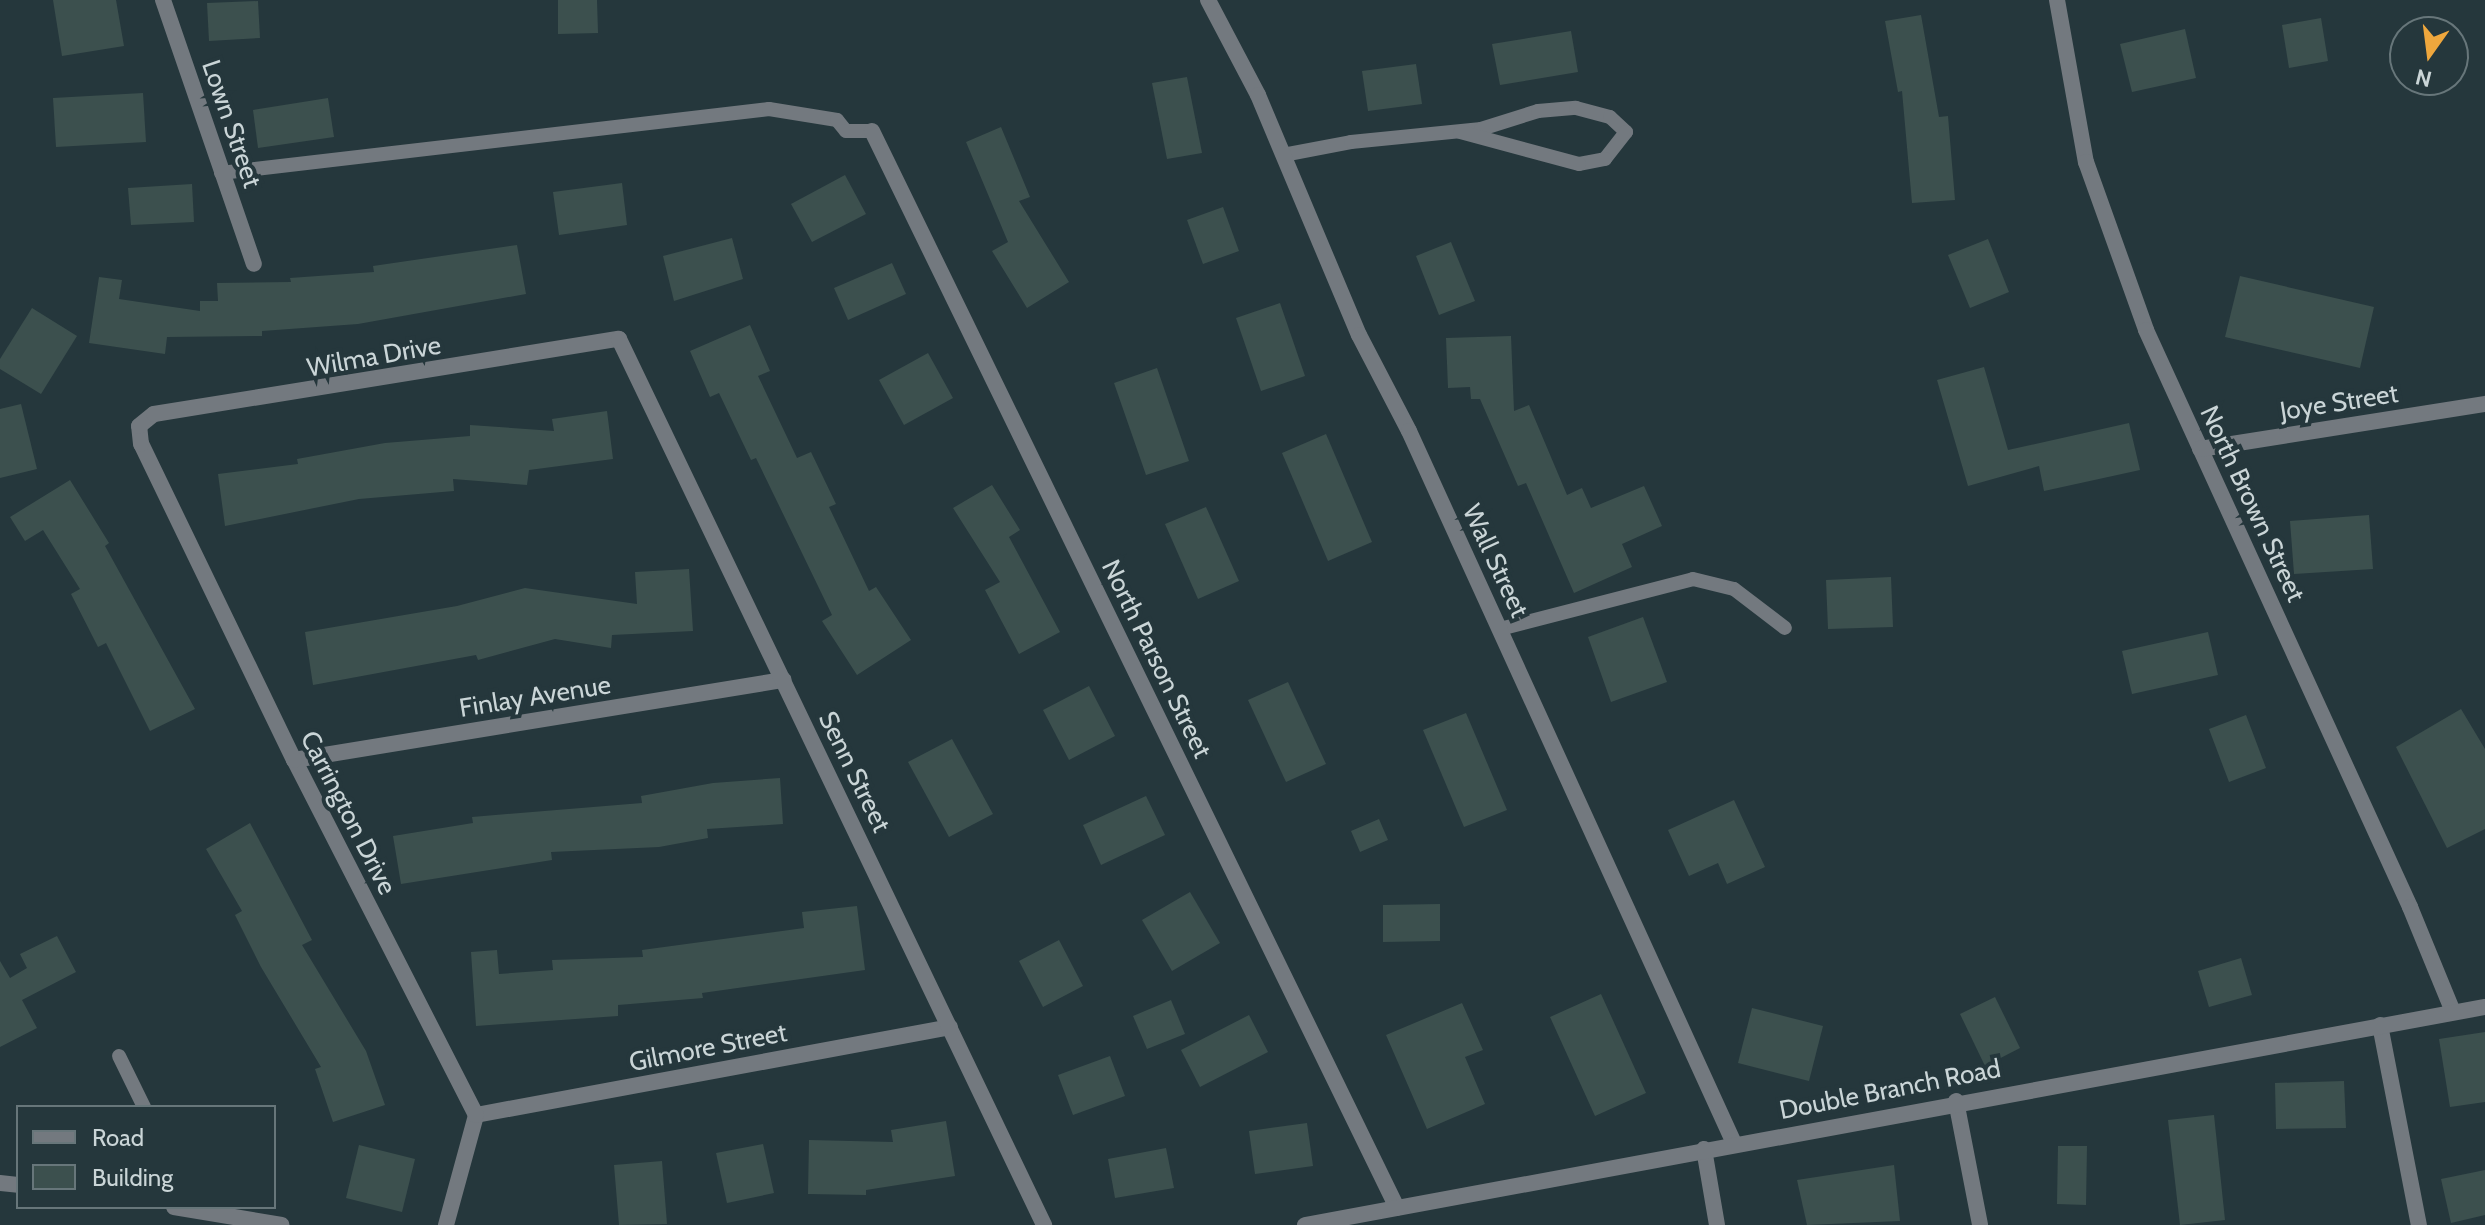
<!DOCTYPE html>
<style>
body{margin:0}
#map{position:relative;width:2485px;height:1225px;overflow:hidden;background:#25373c;font-family:Cabin,sans-serif}
div>[style]{position:absolute}
.building>*{inset:0;background:#3c504e}
.lane>*{height:14px;margin:-7px;padding:0 7px;transform-origin:7px;border-radius:7px;background:#73797f}
.street>*{height:16px;margin:-8px;padding:0 8px;transform-origin:8px;border-radius:8px;background:#73797f}
span{translate:-50% -50%;white-space:nowrap;text-align:center;line-height:1.15;-webkit-text-stroke:8px #25373c;paint-order:stroke}
.street-label{font-size:26px;color:#cad5d7}
.legend{position:absolute;left:16px;top:1105px;width:260px;height:104px;box-sizing:border-box;background:#25373c;border:2px solid #67767a;margin:0;padding:10px 14px;list-style:none;font-size:24px;color:#cad5d7}
.legend li{display:flex;align-items:center;gap:16px;height:40px}
.legend b{width:40px;border:2px solid #67767a}
.north{position:absolute;left:2389px;top:16px;width:80px;height:80px;box-sizing:border-box;background:#25373c;border:2px solid #67767a;border-radius:50%;rotate:194deg;font-size:22px;font-weight:700;line-height:32px;text-align:center;color:#cad5d7}
.north::after{content:'';display:block;margin:auto;width:28px;height:36px;background:#efa73d;clip-path:polygon(50% 0,100% 100%,50% 72%,0 100%)}
</style>
<div id="map">
<div class="building">
<i style="clip-path:polygon(53px 0,116px 0,124px 46px,62px 56px)"></i>
<i style="clip-path:polygon(558px 0,597px 0,598px 33px,558px 34px)"></i>
<i style="clip-path:polygon(258px 1px,260px 38px,209px 41px,207px 3px)"></i>
<i style="clip-path:polygon(1921px 15px,1939px 117px,1948px 116px,1955px 200px,1912px 203px,1902px 91px,1898px 92px,1885px 21px)"></i>
<i style="clip-path:polygon(2321px 18px,2328px 61px,2289px 68px,2282px 25px)"></i>
<i style="clip-path:polygon(2185px 29px,2196px 78px,2132px 92px,2120px 44px)"></i>
<i style="clip-path:polygon(1571px 31px,1578px 72px,1500px 85px,1492px 44px)"></i>
<i style="clip-path:polygon(1416px 64px,1422px 104px,1368px 111px,1362px 71px)"></i>
<i style="clip-path:polygon(1187px 77px,1202px 153px,1167px 159px,1152px 83px)"></i>
<i style="clip-path:polygon(143px 93px,146px 142px,56px 147px,53px 98px)"></i>
<i style="clip-path:polygon(328px 98px,334px 137px,258px 148px,253px 110px)"></i>
<i style="clip-path:polygon(1001px 127px,1030px 197px,1019px 201px,1069px 282px,1027px 308px,992px 251px,1008px 242px,966px 142px)"></i>
<i style="clip-path:polygon(845px 175px,866px 214px,812px 242px,791px 204px)"></i>
<i style="clip-path:polygon(622px 183px,627px 225px,559px 235px,553px 192px)"></i>
<i style="clip-path:polygon(192px 184px,194px 222px,131px 225px,128px 188px)"></i>
<i style="clip-path:polygon(1223px 207px,1239px 251px,1203px 264px,1187px 220px)"></i>
<i style="clip-path:polygon(732px 238px,743px 279px,674px 301px,663px 256px)"></i>
<i style="clip-path:polygon(1988px 239px,2009px 292px,1970px 308px,1948px 255px)"></i>
<i style="clip-path:polygon(1451px 242px,1475px 301px,1439px 315px,1416px 256px)"></i>
<i style="clip-path:polygon(517px 245px,526px 294px,358px 324px,262px 331px,262px 336px,167px 337px,165px 354px,89px 343px,99px 277px,122px 280px,119px 299px,200px 311px,200px 301px,218px 301px,217px 283px,291px 282px,290px 278px,374px 272px,373px 266px)"></i>
<i style="clip-path:polygon(892px 263px,906px 294px,848px 320px,834px 288px)"></i>
<i style="clip-path:polygon(2240px 276px,2374px 307px,2360px 368px,2225px 337px)"></i>
<i style="clip-path:polygon(1280px 303px,1305px 376px,1261px 391px,1236px 318px)"></i>
<i style="clip-path:polygon(32px 308px,77px 336px,41px 394px,0 369px,0 359px)"></i>
<i style="clip-path:polygon(750px 325px,770px 371px,758px 376px,797px 458px,811px 452px,836px 504px,829px 507px,869px 591px,876px 587px,911px 640px,857px 675px,822px 621px,832px 615px,756px 458px,751px 460px,719px 393px,710px 397px,690px 351px)"></i>
<i style="clip-path:polygon(1511px 336px,1514px 411px,1529px 405px,1567px 495px,1582px 488px,1591px 508px,1644px 486px,1662px 526px,1622px 544px,1632px 567px,1574px 593px,1526px 483px,1518px 486px,1480px 399px,1471px 399px,1470px 387px,1448px 388px,1446px 338px)"></i>
<i style="clip-path:polygon(928px 353px,953px 398px,904px 425px,879px 380px)"></i>
<i style="clip-path:polygon(1984px 367px,2008px 450px,2129px 423px,2140px 470px,2044px 491px,2039px 466px,1968px 486px,1937px 380px)"></i>
<i style="clip-path:polygon(1157px 368px,1189px 461px,1146px 475px,1114px 383px)"></i>
<i style="clip-path:polygon(21px 404px,37px 469px,0 478px,0 409px)"></i>
<i style="clip-path:polygon(607px 411px,613px 459px,529px 470px,527px 485px,453px 479px,454px 491px,359px 499px,225px 526px,218px 474px,298px 464px,297px 459px,385px 443px,470px 436px,470px 425px,554px 431px,552px 419px)"></i>
<i style="clip-path:polygon(1326px 434px,1372px 542px,1328px 561px,1282px 453px)"></i>
<i style="clip-path:polygon(70px 480px,109px 543px,105px 546px,195px 709px,150px 731px,106px 643px,98px 647px,71px 594px,80px 589px,43px 530px,25px 541px,10px 517px)"></i>
<i style="clip-path:polygon(992px 485px,1020px 530px,1009px 537px,1060px 632px,1019px 654px,985px 590px,1000px 582px,953px 508px)"></i>
<i style="clip-path:polygon(1206px 507px,1239px 581px,1198px 599px,1165px 524px)"></i>
<i style="clip-path:polygon(2369px 515px,2373px 569px,2294px 574px,2290px 521px)"></i>
<i style="clip-path:polygon(689px 569px,693px 631px,612px 635px,611px 648px,555px 639px,478px 660px,476px 655px,313px 685px,305px 632px,457px 606px,525px 588px,637px 604px,635px 572px)"></i>
<i style="clip-path:polygon(1891px 577px,1893px 627px,1828px 629px,1826px 580px)"></i>
<i style="clip-path:polygon(1643px 617px,1667px 682px,1611px 702px,1588px 637px)"></i>
<i style="clip-path:polygon(2208px 632px,2218px 675px,2132px 694px,2122px 651px)"></i>
<i style="clip-path:polygon(1288px 682px,1326px 764px,1286px 782px,1248px 700px)"></i>
<i style="clip-path:polygon(1089px 686px,1115px 736px,1069px 760px,1043px 710px)"></i>
<i style="clip-path:polygon(2461px 709px,2485px 749px,2485px 829px,2447px 848px,2396px 747px)"></i>
<i style="clip-path:polygon(1466px 713px,1507px 810px,1464px 827px,1423px 730px)"></i>
<i style="clip-path:polygon(2246px 715px,2266px 768px,2229px 782px,2209px 729px)"></i>
<i style="clip-path:polygon(952px 739px,993px 814px,949px 837px,908px 762px)"></i>
<i style="clip-path:polygon(780px 778px,783px 824px,707px 829px,708px 838px,659px 847px,551px 852px,552px 860px,401px 884px,393px 836px,473px 823px,472px 817px,642px 803px,641px 796px,713px 783px)"></i>
<i style="clip-path:polygon(1146px 796px,1165px 835px,1101px 865px,1083px 825px)"></i>
<i style="clip-path:polygon(1734px 800px,1765px 867px,1727px 884px,1718px 863px,1689px 876px,1668px 830px)"></i>
<i style="clip-path:polygon(1379px 819px,1388px 840px,1360px 852px,1351px 831px)"></i>
<i style="clip-path:polygon(250px 823px,312px 940px,302px 945px,366px 1051px,385px 1105px,333px 1122px,315px 1069px,321px 1067px,261px 967px,235px 915px,242px 911px,206px 849px)"></i>
<i style="clip-path:polygon(1190px 892px,1220px 943px,1172px 971px,1142px 920px)"></i>
<i style="clip-path:polygon(1440px 904px,1440px 941px,1383px 942px,1383px 905px)"></i>
<i style="clip-path:polygon(857px 906px,865px 970px,702px 993px,703px 998px,618px 1005px,618px 1016px,476px 1026px,471px 952px,497px 950px,499px 974px,553px 970px,552px 960px,643px 957px,642px 950px,804px 928px,802px 912px)"></i>
<i style="clip-path:polygon(57px 936px,76px 972px,22px 1000px,37px 1028px,0 1047px,0 961px,10px 978px,27px 968px,20px 954px)"></i>
<i style="clip-path:polygon(1059px 940px,1083px 986px,1043px 1007px,1019px 961px)"></i>
<i style="clip-path:polygon(2241px 958px,2252px 995px,2209px 1007px,2198px 971px)"></i>
<i style="clip-path:polygon(1601px 994px,1646px 1093px,1595px 1116px,1550px 1017px)"></i>
<i style="clip-path:polygon(1995px 997px,2020px 1048px,1985px 1066px,1960px 1014px)"></i>
<i style="clip-path:polygon(1171px 1000px,1185px 1034px,1147px 1049px,1133px 1016px)"></i>
<i style="clip-path:polygon(1462px 1003px,1483px 1050px,1465px 1057px,1485px 1104px,1427px 1129px,1386px 1035px)"></i>
<i style="clip-path:polygon(1752px 1008px,1823px 1026px,1809px 1081px,1738px 1063px)"></i>
<i style="clip-path:polygon(1249px 1015px,1268px 1052px,1200px 1087px,1181px 1050px)"></i>
<i style="clip-path:polygon(2485px 1032px,2485px 1102px,2450px 1107px,2439px 1039px)"></i>
<i style="clip-path:polygon(1110px 1056px,1125px 1096px,1073px 1115px,1058px 1075px)"></i>
<i style="clip-path:polygon(2344px 1081px,2346px 1128px,2276px 1129px,2275px 1083px)"></i>
<i style="clip-path:polygon(2214px 1115px,2225px 1220px,2180px 1225px,2168px 1120px)"></i>
<i style="clip-path:polygon(946px 1121px,955px 1176px,866px 1190px,866px 1195px,808px 1194px,809px 1140px,893px 1142px,891px 1130px)"></i>
<i style="clip-path:polygon(1307px 1123px,1313px 1166px,1255px 1174px,1249px 1131px)"></i>
<i style="clip-path:polygon(763px 1144px,774px 1193px,727px 1203px,716px 1153px)"></i>
<i style="clip-path:polygon(359px 1145px,415px 1159px,402px 1212px,346px 1198px)"></i>
<i style="clip-path:polygon(2058px 1146px,2087px 1146px,2086px 1205px,2057px 1204px)"></i>
<i style="clip-path:polygon(1166px 1148px,1174px 1188px,1115px 1198px,1108px 1159px)"></i>
<i style="clip-path:polygon(662px 1161px,667px 1224px,619px 1225px,614px 1165px)"></i>
<i style="clip-path:polygon(1894px 1165px,1900px 1221px,1807px 1225px,1797px 1180px)"></i>
<i style="clip-path:polygon(2485px 1170px,2485px 1215px,2451px 1223px,2441px 1179px)"></i>
</div>
<div class="lane">
<i style="left:1283px;top:155px;width:69px;rotate:-10.8deg"></i>
<i style="left:1351px;top:142px;width:131px;rotate:-5.7deg"></i>
<i style="left:1481px;top:129px;width:60px;rotate:-17.5deg"></i>
<i style="left:1538px;top:111px;width:38px;rotate:-5deg"></i>
<i style="left:1576px;top:108px;width:35px;rotate:15deg"></i>
<i style="left:1610px;top:117px;width:22px;rotate:43deg"></i>
<i style="left:1626px;top:132px;width:34px;rotate:128deg"></i>
<i style="left:1605px;top:159px;width:26px;rotate:169deg"></i>
<i style="left:1579px;top:164px;width:123px;rotate:-164.9deg"></i>
<i style="left:221px;top:173px;width:552px;rotate:-6.66deg"></i>
<i style="left:769px;top:109px;width:69px;rotate:9.2deg"></i>
<i style="left:837px;top:120px;width:14px;rotate:51deg"></i>
<i style="left:846px;top:131px;width:26px"></i>
<i style="left:1500px;top:629px;width:199px;rotate:-14.5deg"></i>
<i style="left:1693px;top:579px;width:42px;rotate:13.7deg"></i>
<i style="left:1734px;top:589px;width:64px;rotate:37.4deg"></i>
<i style="left:119px;top:1056px;width:57px;rotate:63.9deg"></i>
</div>
<div class="street">
<i style="left:163px;top:0;width:279px;rotate:71deg"></i>
<i style="left:1208px;top:0;width:107px;rotate:62.2deg"></i>
<i style="left:1258px;top:95px;width:260px;rotate:67.2deg"></i>
<i style="left:1359px;top:335px;width:108px;rotate:62.5deg"></i>
<i style="left:1409px;top:431px;width:783px;rotate:65.47deg"></i>
<i style="left:2057px;top:0;width:165px;rotate:79.9deg"></i>
<i style="left:2086px;top:162px;width:178px;rotate:70.3deg"></i>
<i style="left:2146px;top:330px;width:635px;rotate:65.41deg"></i>
<i style="left:2410px;top:907px;width:113px;rotate:67.7deg"></i>
<i style="left:872px;top:131px;width:1198px;rotate:64.01deg"></i>
<i style="left:2200px;top:449px;width:289px;rotate:-9deg"></i>
<i style="left:294px;top:760px;width:496px;rotate:-9.3deg"></i>
<i style="left:2380px;top:1025px;width:204px;rotate:79deg"></i>
<i style="left:1956px;top:1101px;width:126px;rotate:79deg"></i>
<i style="left:476px;top:1115px;width:482px;rotate:-10.5deg"></i>
<i style="left:1704px;top:1149px;width:77px;rotate:80.3deg"></i>
<i style="left:0;top:1183px;width:18px;rotate:6deg"></i>
<i style="left:174px;top:1207px;width:109px;rotate:9.5deg"></i>
<i style="left:446px;top:1225px;width:114px;rotate:-74.7deg"></i>
<i style="left:476px;top:1115px;width:399px;rotate:-117.1deg"></i>
<i style="left:294px;top:760px;width:351px;rotate:-115.8deg"></i>
<i style="left:141px;top:444px;width:18px;rotate:-96deg"></i>
<i style="left:139px;top:426px;width:19px;rotate:-39deg"></i>
<i style="left:154px;top:414px;width:471px;rotate:-9.2deg"></i>
<i style="left:619px;top:339px;width:983px;rotate:64.37deg"></i>
<i style="left:1305px;top:1225px;width:1200px;rotate:-10.47deg"></i>
</div>
<div class="street-label">
<span style="left:231px;top:124px;rotate:71deg">Lown Street</span>
<span style="left:374px;top:357px;rotate:-10deg">Wilma Drive</span>
<span style="left:2339px;top:403px;rotate:-9deg">Joye Street</span>
<span style="left:2252px;top:504px;rotate:65deg">North Brown Street</span>
<span style="left:1495px;top:561px;rotate:65deg">Wall Street</span>
<span style="left:1156px;top:659px;rotate:64deg">North Parson Street</span>
<span style="left:535px;top:697px;rotate:-9deg">Finlay Avenue</span>
<span style="left:854px;top:772px;rotate:64deg">Senn Street</span>
<span style="left:348px;top:813px;rotate:63deg">Carrington Drive</span>
<span style="left:708px;top:1048px;rotate:-11deg">Gilmore Street</span>
<span style="left:1890px;top:1090px;rotate:-11deg">Double Branch Road</span>
</div>
<ul class="legend">
<li><b style="height:10px;background:#73797f"></b>Road</li>
<li><b style="height:22px;background:#3c504e"></b>Building</li>
</ul>
<div class="north">N</div>
</div>
